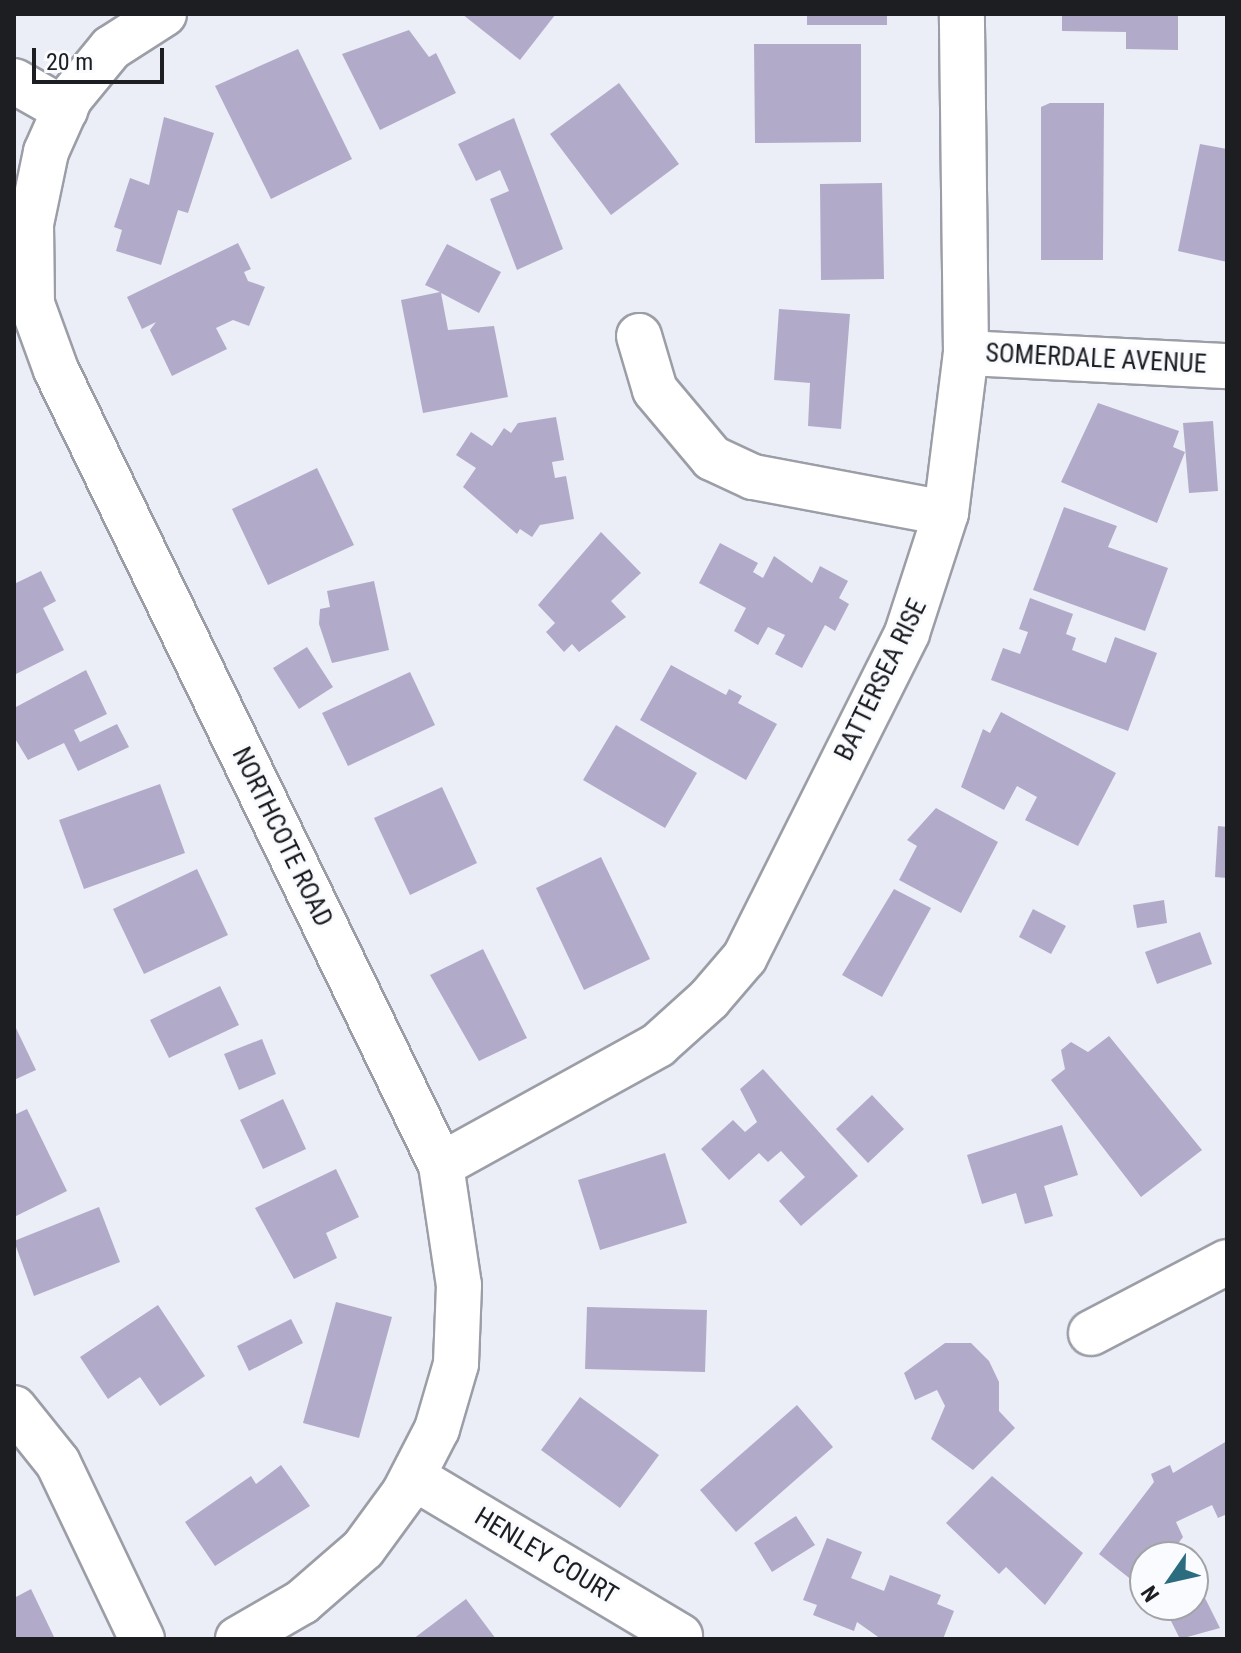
<!DOCTYPE html>
<style>
body{margin:0}
#map{position:relative;width:1241px;height:1653px;overflow:hidden;background:#ebedf7;font-family:"Roboto Condensed",sans-serif}
div>[style]{position:absolute}
.building>*{inset:0;background:#b1abc9}
.roads{filter:drop-shadow(2px 0 #9c9ea7) drop-shadow(-2px 0 #9c9ea7) drop-shadow(0 2px #9c9ea7) drop-shadow(0 -2px #9c9ea7)}
.minor>*{height:44px;margin:-22px;padding:0 22px;transform-origin:22px;border-radius:22px;background:#fff}
span{translate:-50% -50%;white-space:nowrap;text-align:center;line-height:1.15;-webkit-text-stroke:6px #fafbff;paint-order:stroke}
.street-label{font-size:26px;color:#1d1e21}
.frame{position:absolute;inset:0;border:16px solid #1d1e21;pointer-events:none}
.north{position:absolute;left:1129px;top:1541px;width:80px;height:80px;box-sizing:border-box;background:#fafbff;border:2px solid #a2a3a6;border-radius:50%;rotate:236deg;font-size:22px;font-weight:700;line-height:32px;text-align:center;color:#1d1e21}
.north::after{content:'';display:block;margin:auto;width:28px;height:36px;background:#2b6d7f;clip-path:polygon(50% 0,100% 100%,50% 72%,0 100%)}
.scale{position:absolute;left:32px;top:48px;width:132px;height:36px;box-sizing:border-box;border:4px solid #1d1e21;border-top:0;padding-left:10px;font-size:24px;line-height:28px;white-space:nowrap;color:#1d1e21;-webkit-text-stroke:6px #fafbff;paint-order:stroke}
</style>
<div id="map">
<div class="building">
<i style="clip-path:polygon(462px 14px,554px 14px,555px 15px,520px 60px)"></i>
<i style="clip-path:polygon(807px 14px,887px 14px,887px 25px,807px 25px)"></i>
<i style="clip-path:polygon(1062px 14px,1178px 14px,1178px 50px,1126px 49px,1126px 32px,1062px 31px)"></i>
<i style="clip-path:polygon(409px 30px,429px 57px,436px 53px,456px 93px,380px 130px,342px 54px)"></i>
<i style="clip-path:polygon(754px 44px,861px 44px,861px 142px,755px 143px)"></i>
<i style="clip-path:polygon(298px 49px,352px 159px,271px 199px,215px 86px)"></i>
<i style="clip-path:polygon(619px 83px,679px 164px,611px 215px,550px 134px)"></i>
<i style="clip-path:polygon(1050px 103px,1104px 103px,1103px 260px,1041px 260px,1041px 107px)"></i>
<i style="clip-path:polygon(164px 117px,214px 133px,188px 213px,178px 210px,161px 265px,116px 251px,122px 230px,114px 227px,130px 178px,149px 185px)"></i>
<i style="clip-path:polygon(514px 118px,563px 249px,517px 270px,490px 199px,509px 191px,500px 170px,476px 181px,458px 144px)"></i>
<i style="clip-path:polygon(1200px 144px,1227px 149px,1227px 262px,1178px 251px)"></i>
<i style="clip-path:polygon(882px 183px,884px 279px,821px 280px,820px 184px)"></i>
<i style="clip-path:polygon(238px 243px,251px 269px,244px 272px,248px 281px,265px 287px,249px 326px,233px 320px,216px 328px,227px 349px,172px 376px,150px 330px,156px 322px,142px 329px,127px 297px)"></i>
<i style="clip-path:polygon(447px 244px,501px 272px,479px 313px,441px 293px,448px 330px,494px 326px,508px 397px,423px 413px,401px 300px,440px 292px,425px 285px)"></i>
<i style="clip-path:polygon(779px 309px,850px 314px,841px 429px,808px 426px,810px 383px,774px 380px)"></i>
<i style="clip-path:polygon(1098px 403px,1179px 431px,1173px 447px,1185px 452px,1157px 523px,1061px 482px)"></i>
<i style="clip-path:polygon(556px 417px,564px 460px,552px 462px,555px 478px,566px 476px,574px 519px,540px 525px,532px 537px,520px 529px,517px 534px,463px 487px,476px 468px,456px 455px,471px 432px,492px 446px,504px 428px,511px 433px,518px 423px)"></i>
<i style="clip-path:polygon(1213px 421px,1218px 491px,1189px 493px,1183px 423px)"></i>
<i style="clip-path:polygon(317px 468px,354px 545px,268px 585px,232px 509px)"></i>
<i style="clip-path:polygon(1064px 507px,1117px 526px,1108px 547px,1168px 568px,1145px 631px,1033px 590px)"></i>
<i style="clip-path:polygon(601px 532px,641px 573px,611px 601px,626px 617px,579px 652px,572px 644px,564px 652px,546px 632px,555px 623px,538px 605px)"></i>
<i style="clip-path:polygon(720px 543px,758px 563px,753px 572px,763px 578px,774px 556px,812px 583px,820px 566px,848px 581px,839px 598px,849px 604px,835px 631px,825px 625px,802px 668px,775px 654px,785px 635px,768px 627px,758px 645px,734px 631px,746px 608px,699px 583px)"></i>
<i style="clip-path:polygon(41px 571px,56px 601px,43px 608px,64px 650px,14px 675px,14px 584px)"></i>
<i style="clip-path:polygon(374px 581px,389px 650px,332px 663px,319px 624px,320px 609px,330px 607px,327px 591px)"></i>
<i style="clip-path:polygon(1030px 598px,1073px 614px,1066px 634px,1076px 638px,1072px 650px,1106px 663px,1115px 637px,1157px 653px,1128px 731px,991px 680px,1003px 648px,1020px 654px,1028px 632px,1019px 629px)"></i>
<i style="clip-path:polygon(307px 647px,333px 687px,299px 709px,273px 668px)"></i>
<i style="clip-path:polygon(671px 665px,726px 695px,729px 689px,742px 696px,738px 703px,777px 724px,746px 780px,640px 720px)"></i>
<i style="clip-path:polygon(86px 670px,107px 714px,74px 730px,80px 742px,117px 724px,129px 747px,78px 771px,64px 743px,28px 760px,14px 737px,14px 708px)"></i>
<i style="clip-path:polygon(410px 672px,435px 725px,348px 766px,322px 713px)"></i>
<i style="clip-path:polygon(1001px 712px,1116px 773px,1078px 846px,1025px 820px,1037px 797px,1017px 786px,1004px 810px,961px 787px,983px 729px,990px 733px)"></i>
<i style="clip-path:polygon(616px 725px,697px 773px,665px 828px,583px 780px)"></i>
<i style="clip-path:polygon(160px 784px,185px 853px,84px 889px,59px 820px)"></i>
<i style="clip-path:polygon(442px 787px,477px 863px,410px 895px,374px 818px)"></i>
<i style="clip-path:polygon(936px 808px,998px 842px,961px 913px,899px 880px,917px 846px,907px 840px)"></i>
<i style="clip-path:polygon(1218px 826px,1227px 827px,1227px 878px,1215px 877px)"></i>
<i style="clip-path:polygon(601px 857px,650px 959px,584px 990px,536px 888px)"></i>
<i style="clip-path:polygon(197px 869px,228px 935px,144px 974px,113px 909px)"></i>
<i style="clip-path:polygon(894px 889px,931px 908px,882px 997px,842px 975px)"></i>
<i style="clip-path:polygon(1164px 900px,1167px 923px,1137px 928px,1133px 905px)"></i>
<i style="clip-path:polygon(1033px 909px,1066px 926px,1051px 954px,1019px 937px)"></i>
<i style="clip-path:polygon(1200px 932px,1212px 964px,1157px 984px,1145px 952px)"></i>
<i style="clip-path:polygon(483px 949px,527px 1038px,479px 1061px,430px 975px)"></i>
<i style="clip-path:polygon(220px 986px,239px 1025px,169px 1058px,150px 1020px)"></i>
<i style="clip-path:polygon(14px 1024px,36px 1070px,14px 1080px)"></i>
<i style="clip-path:polygon(1109px 1036px,1202px 1150px,1141px 1197px,1051px 1080px,1065px 1069px,1061px 1050px,1071px 1042px,1088px 1052px)"></i>
<i style="clip-path:polygon(262px 1039px,276px 1074px,239px 1090px,224px 1054px)"></i>
<i style="clip-path:polygon(763px 1069px,858px 1176px,801px 1226px,779px 1201px,805px 1177px,781px 1151px,768px 1162px,759px 1153px,729px 1180px,701px 1149px,733px 1120px,745px 1132px,757px 1122px,740px 1089px)"></i>
<i style="clip-path:polygon(872px 1095px,904px 1129px,868px 1163px,836px 1129px)"></i>
<i style="clip-path:polygon(283px 1099px,306px 1149px,263px 1169px,240px 1120px)"></i>
<i style="clip-path:polygon(27px 1109px,67px 1191px,14px 1217px,14px 1115px)"></i>
<i style="clip-path:polygon(1062px 1125px,1078px 1175px,1044px 1186px,1053px 1216px,1025px 1224px,1016px 1193px,982px 1204px,967px 1155px)"></i>
<i style="clip-path:polygon(665px 1153px,687px 1223px,600px 1250px,578px 1180px)"></i>
<i style="clip-path:polygon(336px 1169px,359px 1217px,326px 1233px,337px 1258px,294px 1279px,255px 1208px)"></i>
<i style="clip-path:polygon(99px 1207px,120px 1262px,34px 1296px,14px 1241px)"></i>
<i style="clip-path:polygon(336px 1302px,392px 1317px,359px 1438px,303px 1423px)"></i>
<i style="clip-path:polygon(158px 1305px,205px 1376px,160px 1406px,140px 1377px,108px 1399px,80px 1357px)"></i>
<i style="clip-path:polygon(587px 1307px,707px 1310px,705px 1372px,585px 1369px)"></i>
<i style="clip-path:polygon(291px 1319px,303px 1343px,249px 1371px,237px 1346px)"></i>
<i style="clip-path:polygon(945px 1343px,971px 1343px,989px 1361px,999px 1382px,999px 1411px,1015px 1428px,973px 1470px,931px 1439px,945px 1406px,937px 1390px,915px 1400px,904px 1373px)"></i>
<i style="clip-path:polygon(580px 1397px,659px 1455px,620px 1508px,541px 1450px)"></i>
<i style="clip-path:polygon(797px 1405px,833px 1447px,736px 1532px,700px 1490px)"></i>
<i style="clip-path:polygon(1227px 1441px,1227px 1514px,1218px 1518px,1212px 1505px,1176px 1522px,1183px 1537px,1168px 1557px,1145px 1557px,1143px 1589px,1099px 1554px,1154px 1482px,1151px 1474px,1170px 1465px,1173px 1473px)"></i>
<i style="clip-path:polygon(281px 1465px,310px 1506px,215px 1566px,185px 1522px,251px 1476px,256px 1484px)"></i>
<i style="clip-path:polygon(992px 1476px,1083px 1553px,1045px 1605px,1006px 1567px,999px 1574px,946px 1523px)"></i>
<i style="clip-path:polygon(796px 1516px,815px 1545px,772px 1572px,754px 1543px)"></i>
<i style="clip-path:polygon(827px 1538px,862px 1552px,851px 1578px,884px 1591px,890px 1575px,941px 1595px,937px 1604px,954px 1611px,943px 1639px,881px 1639px,857px 1622px,854px 1631px,813px 1615px,817px 1605px,803px 1600px)"></i>
<i style="clip-path:polygon(1199px 1586px,1220px 1628px,1180px 1639px,1163px 1605px,1193px 1605px)"></i>
<i style="clip-path:polygon(31px 1589px,55px 1639px,14px 1639px,14px 1598px)"></i>
<i style="clip-path:polygon(466px 1599px,496px 1639px,413px 1639px)"></i>
</div>
<div class="roads">
<div class="minor">
<i style="left:164px;top:14px;width:63px;rotate:147.3deg"></i>
<i style="left:111px;top:48px;width:65px;rotate:129.4deg"></i>
<i style="left:70px;top:98px;width:59px;rotate:114deg"></i>
<i style="left:46px;top:152px;width:74px;rotate:101.8deg"></i>
<i style="left:31px;top:224px;width:80px;rotate:89.3deg"></i>
<i style="left:32px;top:304px;width:70px;rotate:70deg"></i>
<i style="left:56px;top:370px;width:883px;rotate:64.16deg"></i>
<i style="left:441px;top:1165px;width:121px;rotate:81.5deg"></i>
<i style="left:459px;top:1285px;width:79px;rotate:92.2deg"></i>
<i style="left:456px;top:1364px;width:68px;rotate:106.3deg"></i>
<i style="left:437px;top:1429px;width:72px;rotate:117.3deg"></i>
<i style="left:404px;top:1493px;width:69px;rotate:126.2deg"></i>
<i style="left:363px;top:1549px;width:81px;rotate:139deg"></i>
<i style="left:302px;top:1602px;width:74px;rotate:150deg"></i>
<i style="left:14px;top:81px;width:59px;rotate:29.6deg"></i>
<i style="left:639px;top:336px;width:56px;rotate:73.5deg"></i>
<i style="left:655px;top:390px;width:89px;rotate:50deg"></i>
<i style="left:712px;top:458px;width:45px;rotate:24.9deg"></i>
<i style="left:753px;top:477px;width:196px;rotate:10.6deg"></i>
<i style="left:966px;top:353px;width:261px;rotate:2.9deg"></i>
<i style="left:441px;top:1165px;width:248px;rotate:-28.9deg"></i>
<i style="left:658px;top:1045px;width:69px;rotate:-42deg"></i>
<i style="left:709px;top:999px;width:55px;rotate:-49.4deg"></i>
<i style="left:745px;top:957px;width:362px;rotate:-63.4deg"></i>
<i style="left:907px;top:633px;width:126px;rotate:-72deg"></i>
<i style="left:946px;top:513px;width:161px;rotate:-82.9deg"></i>
<i style="left:966px;top:353px;width:339px;rotate:-90.7deg"></i>
<i style="left:1091px;top:1333px;width:153px;rotate:-27.6deg"></i>
<i style="left:14px;top:1408px;width:70px;rotate:51.3deg"></i>
<i style="left:58px;top:1463px;width:195px;rotate:64.5deg"></i>
<i style="left:413px;top:1477px;width:311px;rotate:30.8deg"></i>
</div>
</div>
<div class="street-label">
<span style="left:1096px;top:359px;rotate:3deg">SOMERDALE AVENUE</span>
<span style="left:881px;top:680px;rotate:-64deg">BATTERSEA RISE</span>
<span style="left:282px;top:837px;rotate:64deg">NORTHCOTE ROAD</span>
<span style="left:546px;top:1556px;rotate:31deg">HENLEY COURT</span>
</div>
<div class="frame"></div>
<div class="north">N</div>
<div class="scale">20 m</div>
</div>
